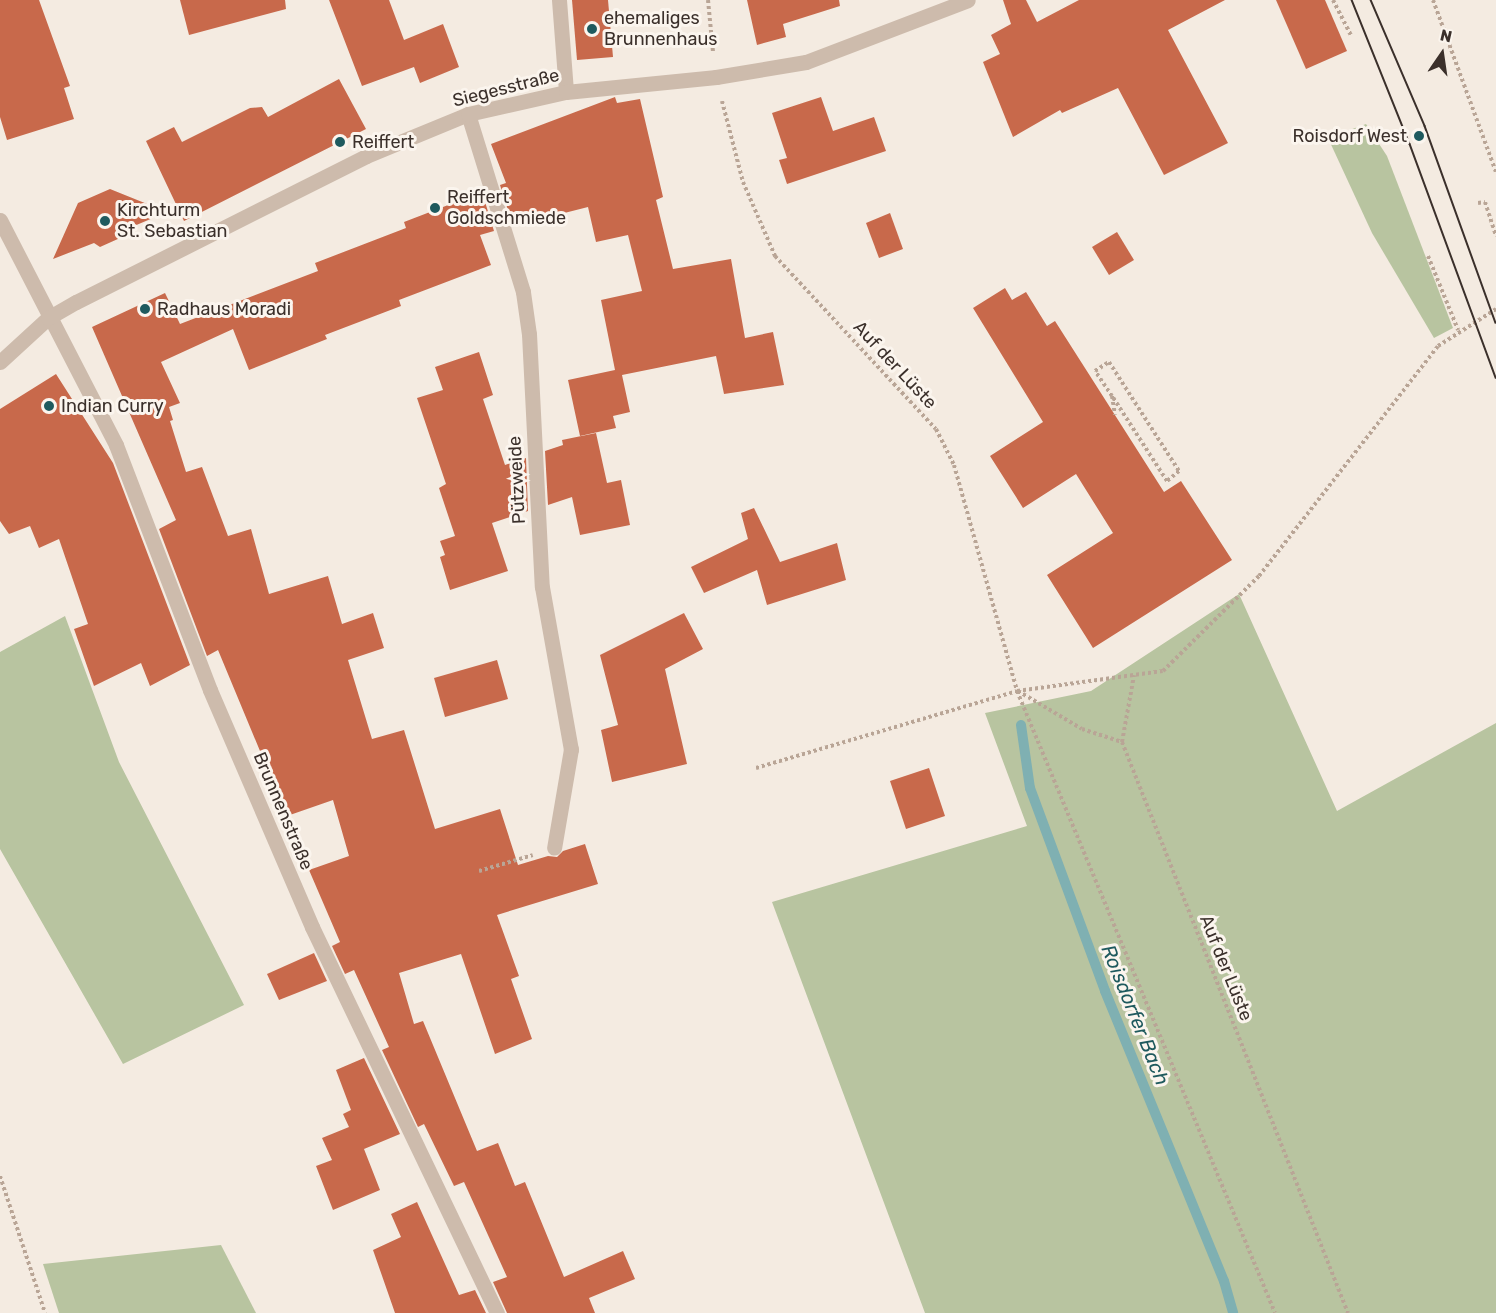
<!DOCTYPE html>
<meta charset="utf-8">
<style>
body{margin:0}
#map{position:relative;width:1496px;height:1313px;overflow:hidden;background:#f4ebe1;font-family:Rubik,sans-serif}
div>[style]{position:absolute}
.green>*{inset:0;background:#b8c4a0}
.stream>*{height:10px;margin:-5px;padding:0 5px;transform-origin:5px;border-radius:5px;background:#7fb0b2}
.building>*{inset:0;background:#c8694b}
.path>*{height:4px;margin-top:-2px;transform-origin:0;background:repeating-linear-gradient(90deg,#b9a596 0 3px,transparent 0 6px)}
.minor>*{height:15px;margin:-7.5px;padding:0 7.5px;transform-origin:7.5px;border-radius:7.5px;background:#cdbbac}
.tram>*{height:1.5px;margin:-0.75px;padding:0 0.75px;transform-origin:0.75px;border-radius:0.75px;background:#3b302b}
.dots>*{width:16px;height:16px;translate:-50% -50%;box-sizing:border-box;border:3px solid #fbf5ee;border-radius:50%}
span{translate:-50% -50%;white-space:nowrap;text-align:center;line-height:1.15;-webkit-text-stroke:6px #fbf5ee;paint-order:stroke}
.poi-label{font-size:18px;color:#3b302b}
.left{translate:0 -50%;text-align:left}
.right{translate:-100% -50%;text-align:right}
.street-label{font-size:18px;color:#3b302b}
.water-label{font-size:20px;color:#1f5a5e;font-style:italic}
.north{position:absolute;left:1412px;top:24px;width:60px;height:60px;-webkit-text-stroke:4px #fbf5ee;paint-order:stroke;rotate:13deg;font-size:16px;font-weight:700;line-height:24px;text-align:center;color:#3b302b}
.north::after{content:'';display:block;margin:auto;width:21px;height:27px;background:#3b302b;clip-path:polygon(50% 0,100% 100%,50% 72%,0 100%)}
</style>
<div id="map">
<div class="green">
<i style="clip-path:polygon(1366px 124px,1387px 156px,1453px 328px,1434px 338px,1372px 233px,1328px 138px)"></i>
<i style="clip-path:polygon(1239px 594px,1337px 811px,1496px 723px,1496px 1313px,925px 1313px,772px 902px,1027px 826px,985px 713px,1091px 691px)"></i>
<i style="clip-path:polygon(65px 616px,119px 762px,244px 1005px,123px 1064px,0 849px,0 652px)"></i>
<i style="clip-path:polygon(221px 1245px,256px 1313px,59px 1313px,43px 1264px)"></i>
</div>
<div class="stream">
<i style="left:1021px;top:725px;width:64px;rotate:81.9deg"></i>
<i style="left:1030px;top:788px;width:216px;rotate:69.7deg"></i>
<i style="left:1105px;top:991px;width:313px;rotate:67.7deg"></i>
<i style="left:1224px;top:1281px;width:33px;rotate:74deg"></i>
</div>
<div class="building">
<i style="clip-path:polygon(0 0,39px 0,70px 86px,64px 88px,74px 119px,7px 140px,0 117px)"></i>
<i style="clip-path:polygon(180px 0,285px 0,286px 9px,189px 35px)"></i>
<i style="clip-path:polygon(329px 0,389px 0,404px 40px,443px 24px,459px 67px,420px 83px,414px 67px,362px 86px)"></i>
<i style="clip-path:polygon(572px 0,608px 0,613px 57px,577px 60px)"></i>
<i style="clip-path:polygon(747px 0,839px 0,840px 6px,783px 24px,786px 37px,757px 45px)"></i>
<i style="clip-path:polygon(1003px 0,1026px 0,1037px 22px,1079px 0,1225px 0,1168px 30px,1228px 143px,1164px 175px,1118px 88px,1062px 113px,1060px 110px,1013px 137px,983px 62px,1000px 54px,991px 35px,1011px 24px)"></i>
<i style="clip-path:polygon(1276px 0,1325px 0,1347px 51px,1306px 69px)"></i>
<i style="clip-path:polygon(339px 79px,366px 129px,184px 221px,146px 141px,174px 127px,182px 142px,250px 108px,262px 107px,268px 117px)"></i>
<i style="clip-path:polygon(615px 97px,617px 103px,640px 99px,663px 197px,656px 200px,673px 269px,731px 259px,745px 338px,773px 332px,784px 385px,724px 394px,716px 356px,622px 375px,630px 412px,613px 416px,616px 428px,580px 436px,568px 380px,615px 370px,601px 300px,642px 291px,628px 235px,596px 242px,588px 207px,513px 226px,500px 185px,506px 183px,491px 144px)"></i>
<i style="clip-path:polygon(821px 97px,833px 131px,874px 117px,886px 151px,787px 184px,779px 160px,787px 158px,772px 113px)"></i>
<i style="clip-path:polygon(110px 189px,167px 212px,127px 229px,129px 234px,100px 247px,94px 243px,53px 259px,78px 203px)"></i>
<i style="clip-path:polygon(482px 192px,494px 231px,480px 235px,491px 265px,399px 300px,401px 306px,325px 335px,327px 339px,249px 370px,233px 329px,161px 362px,180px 403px,169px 407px,173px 420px,170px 421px,186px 472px,202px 467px,228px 536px,251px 529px,269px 594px,328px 576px,342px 624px,373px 613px,384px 648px,348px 660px,372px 739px,404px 730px,435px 829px,500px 809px,518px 865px,548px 856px,557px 857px,563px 851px,585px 844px,598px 884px,497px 915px,519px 976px,511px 979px,532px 1039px,495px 1054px,461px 954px,399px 973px,414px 1024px,423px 1021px,477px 1151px,498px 1143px,515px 1186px,525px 1182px,564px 1277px,623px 1251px,635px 1279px,589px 1298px,595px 1313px,507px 1313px,493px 1282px,507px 1277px,464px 1182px,454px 1186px,424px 1124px,418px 1127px,382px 1050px,389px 1047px,354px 970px,345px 974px,332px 946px,340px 942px,309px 870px,349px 856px,333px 800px,287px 816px,218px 650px,207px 656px,159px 529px,176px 520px,92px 327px,165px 293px,180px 324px,318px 271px,315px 263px,406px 228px,404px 222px)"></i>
<i style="clip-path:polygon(890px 213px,903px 249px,879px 258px,866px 223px)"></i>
<i style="clip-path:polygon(1117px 232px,1134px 260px,1109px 275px,1092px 247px)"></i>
<i style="clip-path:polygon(1005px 288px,1012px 300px,1026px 292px,1047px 326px,1055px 321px,1164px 492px,1181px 481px,1232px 560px,1093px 648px,1047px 575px,1113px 533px,1076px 474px,1023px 508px,990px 456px,1043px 422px,973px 308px)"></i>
<i style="clip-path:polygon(479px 352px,493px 395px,483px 399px,505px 465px,526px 458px,528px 511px,492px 523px,508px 571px,450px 590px,440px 557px,445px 555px,440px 541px,455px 536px,439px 488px,446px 484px,417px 398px,443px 390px,435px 367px)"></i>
<i style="clip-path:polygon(56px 374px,113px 463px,190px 665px,150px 686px,141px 663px,94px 686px,74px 629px,88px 624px,59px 539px,39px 548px,30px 526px,9px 534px,0 521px,0 409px)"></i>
<i style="clip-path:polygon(596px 433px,607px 483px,621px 480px,630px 525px,580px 535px,572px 497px,548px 505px,545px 451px,563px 445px,562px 440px)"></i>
<i style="clip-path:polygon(754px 508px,780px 562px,837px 543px,846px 580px,767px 605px,757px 570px,704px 593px,691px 567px,748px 539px,741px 513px)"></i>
<i style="clip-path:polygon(684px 613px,703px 649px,665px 669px,687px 764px,612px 782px,601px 730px,618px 725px,600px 655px)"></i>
<i style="clip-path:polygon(497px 660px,508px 699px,445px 717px,434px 678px)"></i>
<i style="clip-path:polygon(929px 768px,945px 816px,906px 829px,890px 781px)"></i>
<i style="clip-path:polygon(314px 953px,327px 981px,279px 1000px,267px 974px)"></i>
<i style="clip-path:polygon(364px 1058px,400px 1134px,364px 1149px,380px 1190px,333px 1210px,316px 1166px,332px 1160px,322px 1138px,349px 1127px,343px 1114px,351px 1110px,336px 1070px)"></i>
<i style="clip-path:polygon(417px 1202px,459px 1295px,475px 1290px,486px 1313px,395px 1313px,373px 1250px,401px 1237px,391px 1214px)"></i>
</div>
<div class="path">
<i style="left:708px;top:0;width:52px;rotate:84.5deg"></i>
<i style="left:1333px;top:0;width:39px;rotate:63deg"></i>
<i style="left:1433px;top:0;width:183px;rotate:69.9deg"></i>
<i style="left:722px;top:101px;width:84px;rotate:75.5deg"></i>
<i style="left:743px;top:182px;width:81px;rotate:66.6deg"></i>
<i style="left:775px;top:256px;width:236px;rotate:47.1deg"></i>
<i style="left:936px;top:429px;width:40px;rotate:63.4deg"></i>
<i style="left:954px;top:465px;width:235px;rotate:74.4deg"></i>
<i style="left:1017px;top:691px;width:673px;rotate:67.47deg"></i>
<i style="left:1478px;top:203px;width:7px;rotate:-8deg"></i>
<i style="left:1485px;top:202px;width:36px;rotate:72deg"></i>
<i style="left:1428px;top:256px;width:80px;rotate:67.9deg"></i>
<i style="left:1112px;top:396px;width:30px;rotate:-124deg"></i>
<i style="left:1095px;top:371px;width:17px;rotate:-33deg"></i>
<i style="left:1109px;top:362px;width:130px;rotate:57.3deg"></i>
<i style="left:1179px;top:471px;width:16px;rotate:140deg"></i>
<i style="left:1167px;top:481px;width:101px;rotate:-122.9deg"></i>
<i style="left:1112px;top:396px;width:19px;rotate:81deg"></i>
<i style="left:1018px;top:691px;width:74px;rotate:30.7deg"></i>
<i style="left:1082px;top:729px;width:42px;rotate:18deg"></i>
<i style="left:1122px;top:742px;width:614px;rotate:68.41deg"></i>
<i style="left:1122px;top:742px;width:68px;rotate:-79.8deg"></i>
<i style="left:756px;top:768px;width:272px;rotate:-16.4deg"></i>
<i style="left:1017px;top:691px;width:147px;rotate:-7.8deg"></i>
<i style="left:1163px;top:671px;width:135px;rotate:-44.7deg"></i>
<i style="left:1259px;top:576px;width:291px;rotate:-52.1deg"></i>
<i style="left:1438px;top:346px;width:69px;rotate:-32.5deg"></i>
<i style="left:479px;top:871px;width:56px;rotate:-16.5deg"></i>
<i style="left:0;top:1176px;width:144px;rotate:71.8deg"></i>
</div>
<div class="minor">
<i style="left:559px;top:0;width:92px;rotate:85.6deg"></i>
<i style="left:468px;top:114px;width:186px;rotate:72.8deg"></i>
<i style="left:523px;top:292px;width:42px;rotate:81.9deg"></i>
<i style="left:529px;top:334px;width:253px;rotate:87.1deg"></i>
<i style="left:542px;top:587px;width:165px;rotate:79.9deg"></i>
<i style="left:571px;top:749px;width:100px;rotate:99.7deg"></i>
<i style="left:0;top:220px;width:253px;rotate:62.7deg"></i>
<i style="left:116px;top:445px;width:262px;rotate:69deg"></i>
<i style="left:210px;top:690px;width:258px;rotate:66.7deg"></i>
<i style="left:312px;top:927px;width:428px;rotate:64.4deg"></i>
<i style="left:0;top:362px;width:65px;rotate:-42.5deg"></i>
<i style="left:48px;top:318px;width:32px;rotate:-30deg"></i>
<i style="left:76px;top:302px;width:325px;rotate:-26.7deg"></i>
<i style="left:366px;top:156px;width:110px;rotate:-22.4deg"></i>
<i style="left:468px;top:114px;width:100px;rotate:-12.7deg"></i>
<i style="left:566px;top:92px;width:151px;rotate:-5.7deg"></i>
<i style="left:716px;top:77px;width:91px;rotate:-9.5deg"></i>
<i style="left:806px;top:62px;width:173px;rotate:-20.9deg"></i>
</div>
<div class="tram">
<i style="left:1352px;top:0;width:155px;rotate:68.1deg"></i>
<i style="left:1410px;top:144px;width:249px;rotate:69.8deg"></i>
<i style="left:1371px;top:0;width:137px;rotate:66.8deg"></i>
<i style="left:1425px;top:126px;width:209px;rotate:70.2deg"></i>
</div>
<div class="dots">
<i style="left:592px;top:29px;background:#1f5a5e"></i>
<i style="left:1419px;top:136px;background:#1f5a5e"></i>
<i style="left:340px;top:142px;background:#1f5a5e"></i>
<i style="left:435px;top:208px;background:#1f5a5e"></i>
<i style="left:105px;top:221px;background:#1f5a5e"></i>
<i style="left:145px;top:309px;background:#1f5a5e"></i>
<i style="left:49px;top:406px;background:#1f5a5e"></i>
</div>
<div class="poi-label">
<span class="left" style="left:604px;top:29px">ehemaliges<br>Brunnenhaus</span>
<span class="right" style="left:1407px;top:136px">Roisdorf West</span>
<span class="left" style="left:352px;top:142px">Reiffert</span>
<span class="left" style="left:447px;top:208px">Reiffert<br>Goldschmiede</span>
<span class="left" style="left:117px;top:221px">Kirchturm<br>St. Sebastian</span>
<span class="left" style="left:157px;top:309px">Radhaus Moradi</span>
<span class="left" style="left:61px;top:406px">Indian Curry</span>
</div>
<div class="street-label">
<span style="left:506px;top:88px;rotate:-14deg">Siegesstraße</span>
<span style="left:895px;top:365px;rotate:47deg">Auf der Lüste</span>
<span style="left:517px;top:480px;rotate:-93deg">Pützweide</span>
<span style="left:283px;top:811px;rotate:67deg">Brunnenstraße</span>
<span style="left:1226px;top:968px;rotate:68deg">Auf der Lüste</span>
</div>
<div class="water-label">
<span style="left:1135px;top:1015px;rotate:68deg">Roisdorfer Bach</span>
</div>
<div class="north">N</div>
</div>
